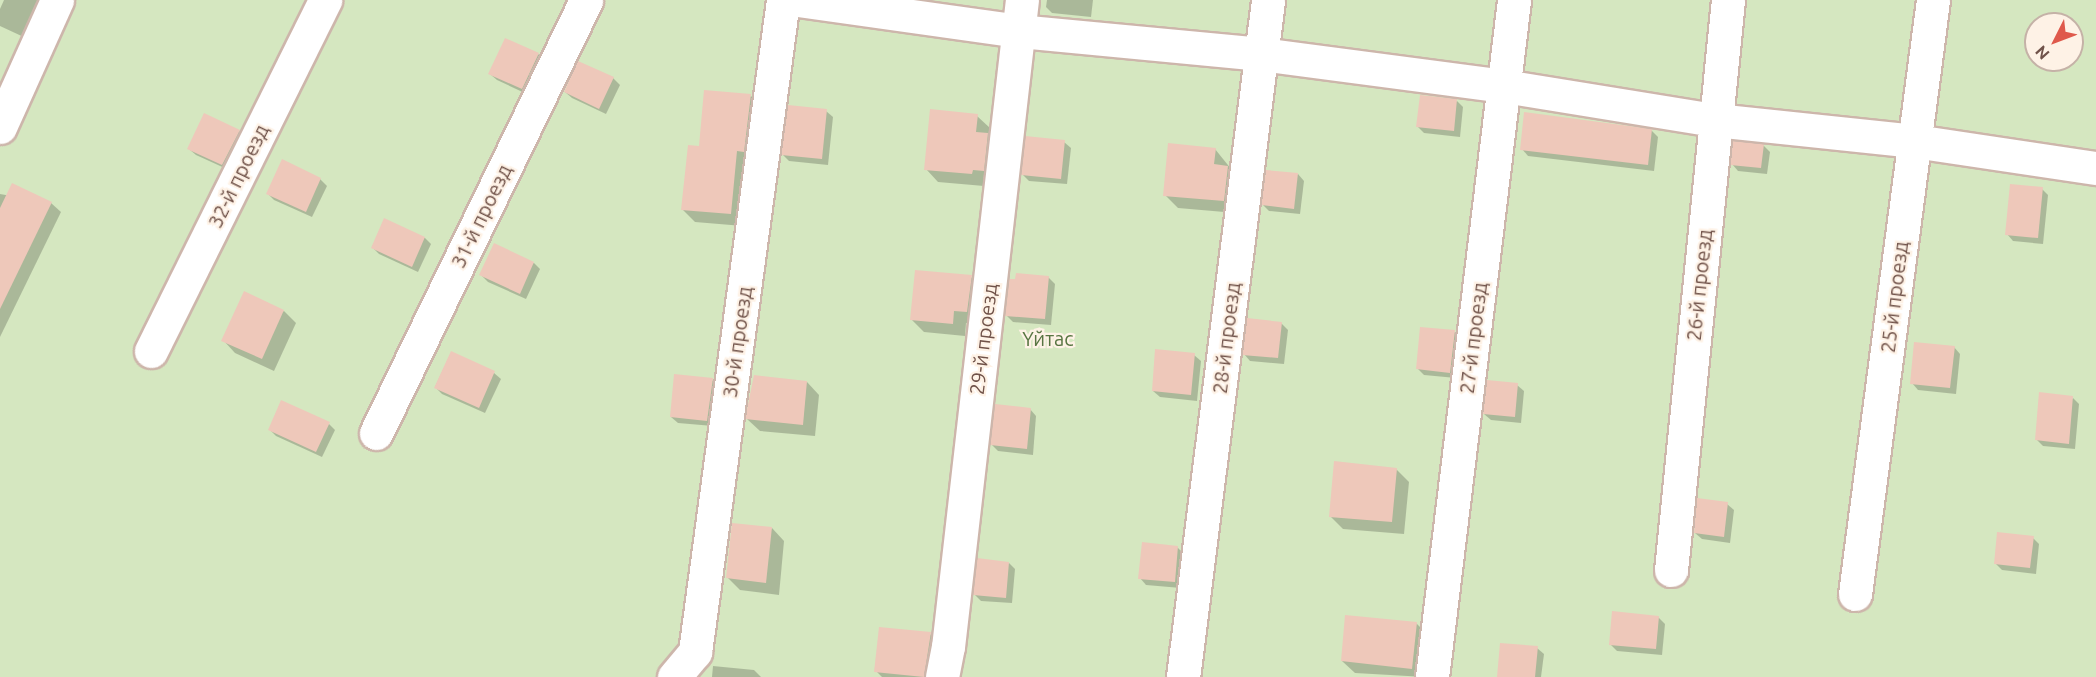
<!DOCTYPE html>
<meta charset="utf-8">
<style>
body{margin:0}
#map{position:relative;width:2096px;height:677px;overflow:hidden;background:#fbede1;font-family:Ubuntu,sans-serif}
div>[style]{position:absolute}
.green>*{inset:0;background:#d5e7c0}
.shadow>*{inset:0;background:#0003}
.building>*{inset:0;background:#eec8ba}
.roads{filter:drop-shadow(2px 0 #cdb6ab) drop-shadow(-2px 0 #cdb6ab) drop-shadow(0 2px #cdb6ab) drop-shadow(0 -2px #cdb6ab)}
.minor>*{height:33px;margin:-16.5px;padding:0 16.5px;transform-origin:16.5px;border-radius:16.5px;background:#fff}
span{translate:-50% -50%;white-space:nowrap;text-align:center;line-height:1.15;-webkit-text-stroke:4.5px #fef2e6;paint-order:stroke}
.street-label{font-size:20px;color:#705249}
.park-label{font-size:20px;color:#587542}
.north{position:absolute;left:2024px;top:12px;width:60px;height:60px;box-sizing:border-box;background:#fef2e6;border:2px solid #c5b2a7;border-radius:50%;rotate:228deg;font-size:16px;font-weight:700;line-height:24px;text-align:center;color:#705249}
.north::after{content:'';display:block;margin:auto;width:21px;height:27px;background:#df594b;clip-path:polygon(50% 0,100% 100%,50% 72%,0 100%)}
</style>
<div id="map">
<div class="green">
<i style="clip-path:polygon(evenodd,0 0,2096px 0,2096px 677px,0 677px,0 0,2036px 24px,2072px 24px,2072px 60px,2036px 60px,2036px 24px)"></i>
</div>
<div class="shadow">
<i style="clip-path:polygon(4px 0,47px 0,28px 39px,0 26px,0 9px)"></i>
<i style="clip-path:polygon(1047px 0,1093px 0,1091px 17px,1052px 13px,1046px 7px)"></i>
<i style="clip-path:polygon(506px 40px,538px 54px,545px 61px,529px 95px,497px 80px,490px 74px)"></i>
<i style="clip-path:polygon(613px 78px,620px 85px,606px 114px,572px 98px,565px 92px)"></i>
<i style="clip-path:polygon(751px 96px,763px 108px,743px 226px,695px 222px,682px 209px,700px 148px)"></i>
<i style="clip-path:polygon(1457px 101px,1463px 107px,1460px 137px,1424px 133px,1418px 127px)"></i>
<i style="clip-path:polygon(826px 111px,833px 117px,828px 165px,789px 161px,783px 155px)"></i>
<i style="clip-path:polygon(977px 116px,990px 128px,989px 136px,1000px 147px,984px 186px,938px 182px,926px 169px)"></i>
<i style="clip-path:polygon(1651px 130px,1658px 137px,1654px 171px,1528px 156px,1522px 149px)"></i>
<i style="clip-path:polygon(239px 131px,245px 137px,229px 170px,196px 155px,189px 149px)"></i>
<i style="clip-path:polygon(1064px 142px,1071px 148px,1067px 184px,1029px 181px,1022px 174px)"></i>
<i style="clip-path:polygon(1763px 145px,1770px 152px,1767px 174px,1738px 171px,1732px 164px)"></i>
<i style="clip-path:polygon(1215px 149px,1240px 180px,1236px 213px,1178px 208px,1165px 195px)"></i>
<i style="clip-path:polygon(1298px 174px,1304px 181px,1300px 214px,1269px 211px,1263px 205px)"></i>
<i style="clip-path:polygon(320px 179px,327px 186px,312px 217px,274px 200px,267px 193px)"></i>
<i style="clip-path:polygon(2042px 189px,2048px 195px,2043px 244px,2013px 241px,2007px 234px)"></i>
<i style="clip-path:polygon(0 194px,51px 203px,61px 212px,0 337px)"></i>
<i style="clip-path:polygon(385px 220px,425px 238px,431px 244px,418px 272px,379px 254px,372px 247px)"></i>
<i style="clip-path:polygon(534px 263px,540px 269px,526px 299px,488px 282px,481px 275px)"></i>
<i style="clip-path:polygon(971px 277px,984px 289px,980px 324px,966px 323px,965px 336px,924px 332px,912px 320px)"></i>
<i style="clip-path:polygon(1048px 277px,1055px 284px,1051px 325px,1013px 322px,1006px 315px)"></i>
<i style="clip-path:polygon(284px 311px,296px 323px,274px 371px,235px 353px,223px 340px)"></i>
<i style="clip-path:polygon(1281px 323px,1288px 330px,1284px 364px,1250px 361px,1244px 354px)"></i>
<i style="clip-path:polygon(1454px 332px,1461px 338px,1456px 378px,1424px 375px,1418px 369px)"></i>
<i style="clip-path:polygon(1954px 347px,1960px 354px,1956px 394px,1918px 390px,1912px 383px)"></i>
<i style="clip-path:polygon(451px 353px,494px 373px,501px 379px,485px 413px,442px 394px,435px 387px)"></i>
<i style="clip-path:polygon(1194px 355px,1201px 361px,1197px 401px,1160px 397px,1153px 391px)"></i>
<i style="clip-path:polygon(712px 380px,719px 386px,713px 426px,678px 423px,671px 417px)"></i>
<i style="clip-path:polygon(807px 382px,819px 395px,815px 436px,760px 431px,747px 419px)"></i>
<i style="clip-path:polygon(1517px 385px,1524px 391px,1521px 423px,1491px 420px,1484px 414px)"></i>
<i style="clip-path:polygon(2073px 398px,2079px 404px,2075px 449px,2043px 446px,2036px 439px)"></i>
<i style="clip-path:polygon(1030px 409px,1036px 416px,1033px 455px,998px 451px,992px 445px)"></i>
<i style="clip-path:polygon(329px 424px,335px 430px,322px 457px,276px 436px,270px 430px)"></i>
<i style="clip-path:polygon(1396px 469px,1409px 482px,1404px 534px,1343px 529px,1330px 516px)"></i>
<i style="clip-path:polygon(1727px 504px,1734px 510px,1730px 543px,1702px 539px,1695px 533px)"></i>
<i style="clip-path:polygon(772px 528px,784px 541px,779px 595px,740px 590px,728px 578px)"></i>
<i style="clip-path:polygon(2033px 538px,2039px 544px,2036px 574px,2002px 570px,1996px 564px)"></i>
<i style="clip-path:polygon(1177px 547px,1184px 554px,1181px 588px,1146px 585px,1140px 578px)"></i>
<i style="clip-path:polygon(1009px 563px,1015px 569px,1012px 603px,981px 601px,974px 594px)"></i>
<i style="clip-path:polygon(1658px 617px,1665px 624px,1662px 655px,1617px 651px,1610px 644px)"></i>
<i style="clip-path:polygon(1416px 623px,1429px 636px,1425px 677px,1355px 673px,1342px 661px)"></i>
<i style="clip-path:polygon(930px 634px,943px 646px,938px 677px,882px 677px,876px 671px)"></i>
<i style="clip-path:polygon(1537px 648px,1544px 654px,1541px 677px,1499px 677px)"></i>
<i style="clip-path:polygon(713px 666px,754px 670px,761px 677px,712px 677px)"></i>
</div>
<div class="building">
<i style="clip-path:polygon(505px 38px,539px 53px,522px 89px,488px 74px)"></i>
<i style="clip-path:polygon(578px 61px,614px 77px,599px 109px,564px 92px)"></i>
<i style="clip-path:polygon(704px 90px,751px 94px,744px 152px,737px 151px,731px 214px,681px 210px,688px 145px,699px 146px)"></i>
<i style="clip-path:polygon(1420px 95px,1457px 99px,1454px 131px,1416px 127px)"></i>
<i style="clip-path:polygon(788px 105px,827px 109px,822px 159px,781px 155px)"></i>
<i style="clip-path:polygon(930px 109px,978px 114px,976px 132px,988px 133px,984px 171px,973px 170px,972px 174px,924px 170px)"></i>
<i style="clip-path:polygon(1524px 112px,1652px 129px,1648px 165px,1520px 150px)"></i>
<i style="clip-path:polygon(204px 113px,240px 130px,222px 165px,187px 149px)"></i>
<i style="clip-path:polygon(1025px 136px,1065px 140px,1061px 179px,1021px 175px)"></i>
<i style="clip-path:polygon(1733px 141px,1764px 144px,1761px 168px,1730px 165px)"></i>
<i style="clip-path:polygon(1168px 143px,1216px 148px,1214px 164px,1228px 166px,1224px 201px,1163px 196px)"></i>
<i style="clip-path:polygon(282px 159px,321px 178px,306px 212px,266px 194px)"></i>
<i style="clip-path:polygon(1266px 170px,1298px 173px,1294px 209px,1261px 205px)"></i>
<i style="clip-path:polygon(12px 183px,52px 202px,0 309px,0 208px)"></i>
<i style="clip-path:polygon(2010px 184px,2043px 187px,2038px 238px,2005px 235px)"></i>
<i style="clip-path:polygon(384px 218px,425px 237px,412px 267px,371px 248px)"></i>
<i style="clip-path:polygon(494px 243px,534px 262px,520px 294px,479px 275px)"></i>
<i style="clip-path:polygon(915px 270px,972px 275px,967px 312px,954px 311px,953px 324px,910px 320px)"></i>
<i style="clip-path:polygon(1016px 273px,1049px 276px,1045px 319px,1005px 316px,1009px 279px,1015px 279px)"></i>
<i style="clip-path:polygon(244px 291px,284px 310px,262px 359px,221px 341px)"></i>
<i style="clip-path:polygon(1247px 318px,1282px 322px,1278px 358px,1242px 355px)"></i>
<i style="clip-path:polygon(1420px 327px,1455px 330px,1450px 373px,1416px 369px)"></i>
<i style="clip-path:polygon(1914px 342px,1955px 346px,1950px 388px,1910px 384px)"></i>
<i style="clip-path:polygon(1155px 349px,1195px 353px,1191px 395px,1152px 391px)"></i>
<i style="clip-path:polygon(451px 351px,495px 371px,479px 408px,434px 388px)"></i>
<i style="clip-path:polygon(674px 374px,713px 378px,707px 421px,670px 417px)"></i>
<i style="clip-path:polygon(754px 375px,807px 381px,803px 425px,745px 419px)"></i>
<i style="clip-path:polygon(1487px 380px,1518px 383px,1515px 417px,1483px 414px)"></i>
<i style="clip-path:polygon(2039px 392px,2073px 396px,2069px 444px,2035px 440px)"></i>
<i style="clip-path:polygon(281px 400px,330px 422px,316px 452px,268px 430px)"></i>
<i style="clip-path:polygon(995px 404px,1031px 408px,1027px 449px,990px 445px)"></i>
<i style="clip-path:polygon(1334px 461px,1397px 468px,1392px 522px,1329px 517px)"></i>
<i style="clip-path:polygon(1697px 498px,1728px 502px,1724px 537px,1694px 533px)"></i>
<i style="clip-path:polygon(732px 523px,772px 527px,766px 583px,726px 578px)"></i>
<i style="clip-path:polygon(1997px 532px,2034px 536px,2030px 568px,1994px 564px)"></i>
<i style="clip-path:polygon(1142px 542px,1178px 546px,1175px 582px,1138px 579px)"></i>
<i style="clip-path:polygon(977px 558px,1009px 562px,1006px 598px,973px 595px)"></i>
<i style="clip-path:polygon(1612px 611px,1659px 616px,1656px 649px,1609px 645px)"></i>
<i style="clip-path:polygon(1345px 615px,1417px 622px,1412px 669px,1341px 661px)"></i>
<i style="clip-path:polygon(879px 627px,931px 632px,924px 677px,874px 672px)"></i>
<i style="clip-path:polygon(1500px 643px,1538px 646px,1535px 677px,1497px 677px)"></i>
</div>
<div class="roads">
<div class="minor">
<i style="left:798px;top:0;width:222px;rotate:8deg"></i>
<i style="left:1018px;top:31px;width:244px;rotate:5.4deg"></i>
<i style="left:1261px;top:54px;width:245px;rotate:7.5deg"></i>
<i style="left:1504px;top:86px;width:214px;rotate:9.2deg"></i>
<i style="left:1715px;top:120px;width:201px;rotate:6deg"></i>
<i style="left:1915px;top:141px;width:183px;rotate:8.5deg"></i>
<i style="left:0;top:127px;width:139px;rotate:-65.8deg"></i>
<i style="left:151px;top:351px;width:392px;rotate:-63.6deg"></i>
<i style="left:376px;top:433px;width:481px;rotate:-64.1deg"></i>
<i style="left:1671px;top:570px;width:573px;rotate:-84.29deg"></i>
<i style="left:1855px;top:594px;width:599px;rotate:-82.52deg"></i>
<i style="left:674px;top:677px;width:33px;rotate:-50deg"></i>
<i style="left:695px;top:652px;width:658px;rotate:-82.31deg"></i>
<i style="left:942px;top:677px;width:31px;rotate:-79deg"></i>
<i style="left:948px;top:647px;width:651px;rotate:-83.48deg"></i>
<i style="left:1183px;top:677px;width:682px;rotate:-82.84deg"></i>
<i style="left:1432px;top:677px;width:682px;rotate:-83.09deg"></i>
</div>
</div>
<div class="street-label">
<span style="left:238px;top:176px;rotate:-64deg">32-й проезд</span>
<span style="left:481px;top:216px;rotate:-64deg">31-й проезд</span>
<span style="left:1699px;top:285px;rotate:-84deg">26-й проезд</span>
<span style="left:1894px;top:297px;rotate:-83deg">25-й проезд</span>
<span style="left:1226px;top:338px;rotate:-83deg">28-й проезд</span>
<span style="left:1473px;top:338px;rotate:-83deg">27-й проезд</span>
<span style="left:983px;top:339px;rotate:-83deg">29-й проезд</span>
<span style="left:737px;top:342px;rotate:-82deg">30-й проезд</span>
</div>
<div class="park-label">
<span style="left:1048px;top:338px">Үйтас</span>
</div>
<div class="north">N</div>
</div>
